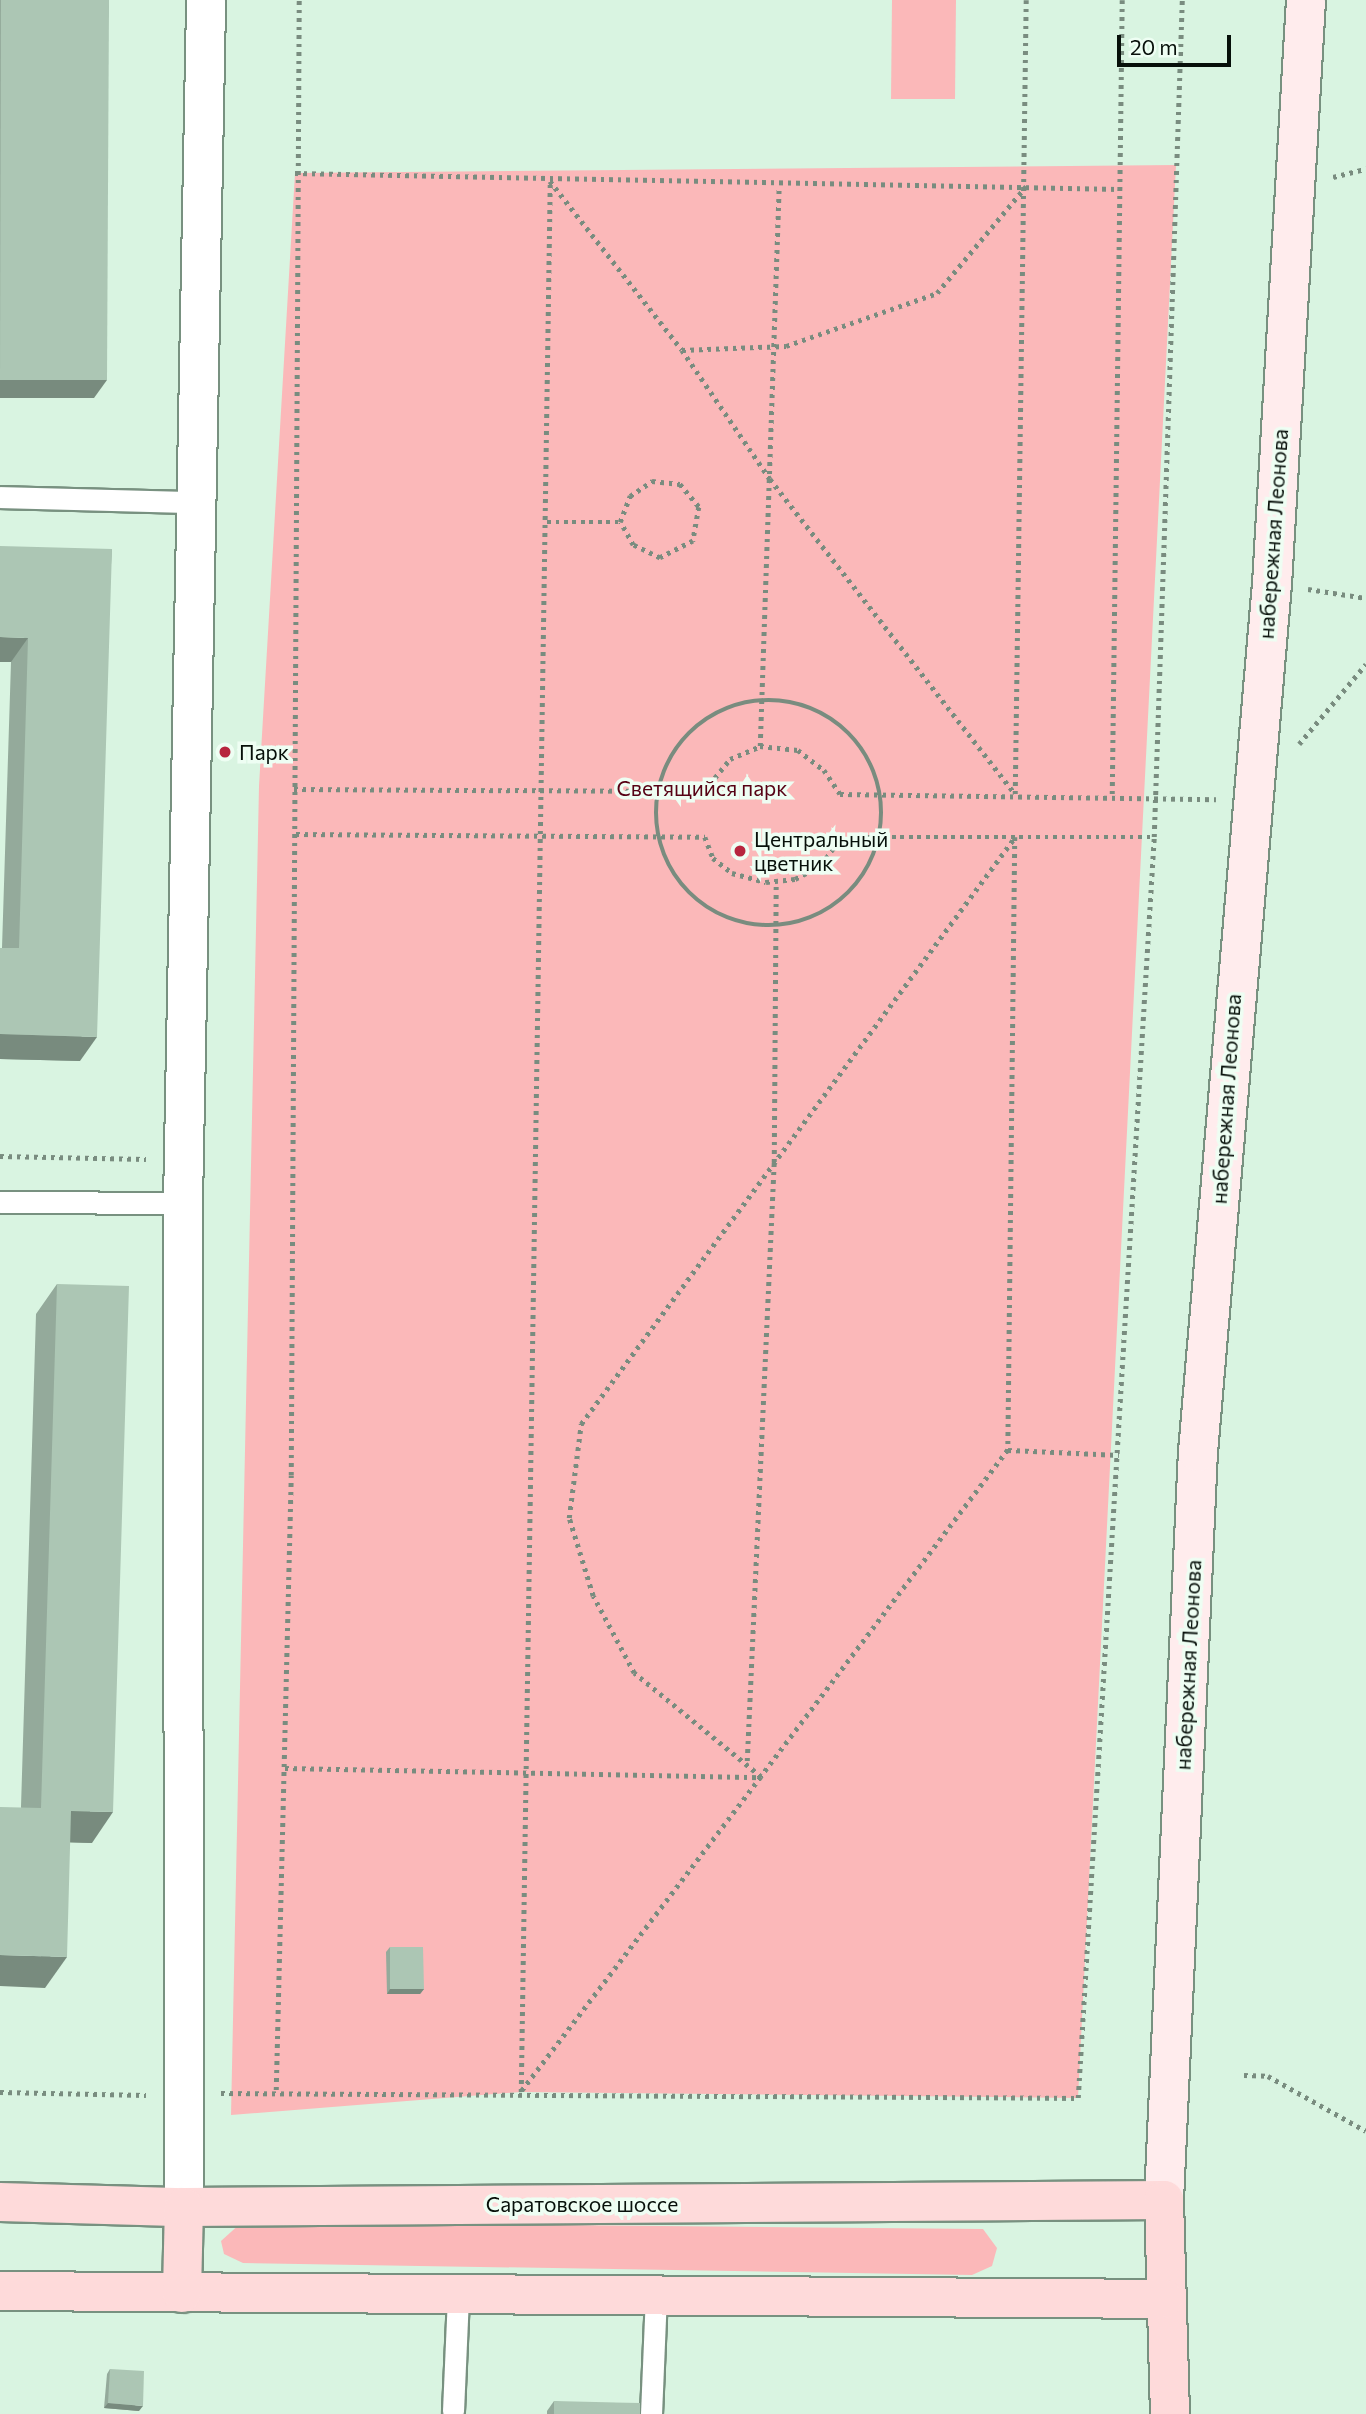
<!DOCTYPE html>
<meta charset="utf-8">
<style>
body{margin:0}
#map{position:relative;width:1366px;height:2414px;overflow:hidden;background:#d9f4e1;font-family:Commissioner,sans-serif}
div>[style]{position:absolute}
.green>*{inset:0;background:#fbb8b9}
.path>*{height:4.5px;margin-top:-2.25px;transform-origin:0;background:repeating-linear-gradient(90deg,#798c7f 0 3.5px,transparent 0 8.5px)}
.path>.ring{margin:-2.25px;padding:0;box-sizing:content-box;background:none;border:4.5px solid #798c7f;border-radius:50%}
.roads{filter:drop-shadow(2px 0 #789180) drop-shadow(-2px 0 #789180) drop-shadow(0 2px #789180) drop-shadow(0 -2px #789180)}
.lane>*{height:21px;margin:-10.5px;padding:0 10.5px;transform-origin:10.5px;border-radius:10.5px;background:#fff}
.street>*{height:38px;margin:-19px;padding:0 19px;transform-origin:19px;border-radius:19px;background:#fff}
.secondary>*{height:38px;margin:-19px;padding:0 19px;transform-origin:19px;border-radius:19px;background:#ffeced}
.primary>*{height:38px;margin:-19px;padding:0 19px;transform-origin:19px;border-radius:19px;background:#fedada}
.wall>*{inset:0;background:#94aa9b}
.shaded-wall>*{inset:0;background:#788b7e}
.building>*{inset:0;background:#acc6b4}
.dots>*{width:19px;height:19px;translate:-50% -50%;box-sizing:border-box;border:4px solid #eefef3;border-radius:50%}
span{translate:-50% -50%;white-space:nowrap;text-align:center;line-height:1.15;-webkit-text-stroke:7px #eefef3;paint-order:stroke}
.street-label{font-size:21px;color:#07100a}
.poi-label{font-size:21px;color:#07100a}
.left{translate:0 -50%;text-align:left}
.park-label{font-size:21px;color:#560114}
.scale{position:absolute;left:1117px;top:35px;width:114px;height:32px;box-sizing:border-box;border:4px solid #07100a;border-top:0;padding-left:9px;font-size:21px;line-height:24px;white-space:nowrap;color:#07100a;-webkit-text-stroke:5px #eefef3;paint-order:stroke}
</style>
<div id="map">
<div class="green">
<i style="clip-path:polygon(892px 0,956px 0,955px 99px,891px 99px)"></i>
<i style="clip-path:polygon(1176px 165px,1078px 2098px,521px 2092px,231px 2115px,259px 786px,295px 173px)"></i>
<i style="clip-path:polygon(242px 2222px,983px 2229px,997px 2248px,992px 2266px,972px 2275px,243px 2263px,224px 2254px,221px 2241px)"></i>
</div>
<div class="path">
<i style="left:295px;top:173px;width:824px;rotate:1.11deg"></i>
<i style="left:1333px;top:177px;width:34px;rotate:-14deg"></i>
<i style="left:550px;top:181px;width:214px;rotate:52deg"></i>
<i style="left:682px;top:350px;width:156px;rotate:55.7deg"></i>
<i style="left:770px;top:479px;width:399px;rotate:52.1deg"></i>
<i style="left:1015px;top:794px;width:794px;rotate:-89.21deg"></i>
<i style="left:682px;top:350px;width:104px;rotate:-2.2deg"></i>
<i style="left:786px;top:346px;width:160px;rotate:-19.3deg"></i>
<i style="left:937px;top:293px;width:139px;rotate:-50.2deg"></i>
<i style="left:547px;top:522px;width:73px"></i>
<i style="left:620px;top:522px;width:28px;rotate:-69deg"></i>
<i style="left:630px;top:496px;width:27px;rotate:-34deg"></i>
<i style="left:652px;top:481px;width:28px;rotate:6deg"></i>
<i style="left:680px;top:484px;width:30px;rotate:50deg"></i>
<i style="left:699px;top:507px;width:35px;rotate:100deg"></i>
<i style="left:693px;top:541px;width:37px;rotate:153deg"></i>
<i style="left:660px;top:558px;width:30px;rotate:-154deg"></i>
<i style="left:633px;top:545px;width:26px;rotate:-119deg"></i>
<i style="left:1308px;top:589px;width:59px;rotate:8.8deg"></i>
<i class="ring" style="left:656px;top:700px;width:221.5px;height:221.5px"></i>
<i style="left:1299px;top:744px;width:104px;rotate:-50.1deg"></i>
<i style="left:760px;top:746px;width:560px;rotate:-88.06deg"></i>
<i style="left:294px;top:789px;width:410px;rotate:0.3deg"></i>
<i style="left:704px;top:791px;width:41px;rotate:-50.9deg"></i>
<i style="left:730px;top:759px;width:33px;rotate:-23deg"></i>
<i style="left:760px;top:746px;width:38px;rotate:6deg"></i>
<i style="left:798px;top:750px;width:33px;rotate:38deg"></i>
<i style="left:824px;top:770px;width:29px;rotate:56deg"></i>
<i style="left:840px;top:794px;width:376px;rotate:0.8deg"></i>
<i style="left:1112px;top:794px;width:794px;rotate:-89.28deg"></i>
<i style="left:296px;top:834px;width:409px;rotate:0.4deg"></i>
<i style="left:705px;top:837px;width:22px;rotate:69deg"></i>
<i style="left:713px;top:858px;width:24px;rotate:38deg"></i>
<i style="left:732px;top:873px;width:35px;rotate:15deg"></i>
<i style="left:766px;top:882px;width:29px;rotate:-6deg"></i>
<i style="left:795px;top:879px;width:30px;rotate:-28deg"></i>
<i style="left:821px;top:865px;width:34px;rotate:-54deg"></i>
<i style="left:841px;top:837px;width:313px"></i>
<i style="left:1154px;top:837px;width:837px;rotate:-88.08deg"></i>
<i style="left:1015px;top:837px;width:613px;rotate:90.65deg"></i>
<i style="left:1008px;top:1450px;width:410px;rotate:127.1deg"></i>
<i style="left:761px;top:1777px;width:164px;rotate:-140.7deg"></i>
<i style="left:634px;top:1673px;width:87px;rotate:-118deg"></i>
<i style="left:593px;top:1596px;width:82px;rotate:-107.1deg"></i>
<i style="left:569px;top:1518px;width:95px;rotate:-82.7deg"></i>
<i style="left:581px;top:1424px;width:730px;rotate:-53.52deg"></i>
<i style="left:0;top:1156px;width:146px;rotate:1.2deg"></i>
<i style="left:1008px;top:1450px;width:111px;rotate:2.6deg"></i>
<i style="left:747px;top:1761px;width:600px;rotate:-87.42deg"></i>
<i style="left:774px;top:1162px;width:280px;rotate:-89.6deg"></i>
<i style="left:285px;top:1768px;width:476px;rotate:1.1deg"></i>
<i style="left:761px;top:1777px;width:396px;rotate:127.3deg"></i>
<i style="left:1244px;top:2075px;width:24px;rotate:2deg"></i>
<i style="left:1268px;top:2076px;width:112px;rotate:29.3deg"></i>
<i style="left:276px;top:2090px;width:615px;rotate:-88.6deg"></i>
<i style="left:291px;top:1475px;width:1475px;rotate:-89.69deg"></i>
<i style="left:0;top:2092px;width:146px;rotate:1.2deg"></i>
<i style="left:521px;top:2092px;width:1912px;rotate:-89.13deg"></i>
<i style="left:221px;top:2093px;width:857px;rotate:0.33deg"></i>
<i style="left:1078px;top:2098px;width:1263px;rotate:-86.55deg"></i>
</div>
<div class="roads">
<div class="lane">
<i style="left:0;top:497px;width:196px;rotate:1.5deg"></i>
<i style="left:0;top:1202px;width:183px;rotate:0.3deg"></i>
<i style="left:453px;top:2411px;width:116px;rotate:-87.5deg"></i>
<i style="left:651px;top:2414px;width:118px;rotate:-87.6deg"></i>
</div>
<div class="street">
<i style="left:184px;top:2207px;width:1004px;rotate:-90.06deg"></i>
<i style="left:183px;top:1203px;width:1203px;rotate:-88.9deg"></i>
</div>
<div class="secondary">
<i style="left:1164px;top:2200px;width:749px;rotate:-87.4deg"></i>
<i style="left:1198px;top:1452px;width:871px;rotate:-85.13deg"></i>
<i style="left:1272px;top:584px;width:585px;rotate:-86.67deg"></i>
</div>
<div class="primary">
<i style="left:0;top:2202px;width:184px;rotate:1.6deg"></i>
<i style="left:184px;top:2207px;width:980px;rotate:-0.41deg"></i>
<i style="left:1164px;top:2200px;width:214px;rotate:88.4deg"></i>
<i style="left:0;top:2291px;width:1163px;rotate:0.39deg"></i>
<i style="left:182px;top:2293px;width:86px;rotate:-88.7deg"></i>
</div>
</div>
<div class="wall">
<i style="clip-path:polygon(0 0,109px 0,94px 398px,0 398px)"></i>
<i style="clip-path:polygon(112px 549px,80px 1061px,0 1059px,0 948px,2px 948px,11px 662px,0 662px)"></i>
<i style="clip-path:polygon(57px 1284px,92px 1843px,70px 1842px,45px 1988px,21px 1807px,36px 1314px)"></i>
<i style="clip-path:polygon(390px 1947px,424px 1989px,420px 1994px,387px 1994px,386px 1952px)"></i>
<i style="clip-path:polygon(110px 2369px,139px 2411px,104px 2408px,107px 2374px)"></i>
<i style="clip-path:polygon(554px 2401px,640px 2414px,547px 2414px,547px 2411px)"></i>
</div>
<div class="shaded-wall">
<i style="clip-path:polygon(0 380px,107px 380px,94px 398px,0 398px)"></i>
<i style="clip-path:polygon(0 637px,28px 638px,11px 662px,0 662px)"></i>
<i style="clip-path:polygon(0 1034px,97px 1037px,80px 1061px,0 1059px)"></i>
<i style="clip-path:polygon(71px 1811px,113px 1812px,92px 1843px,49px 1842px)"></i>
<i style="clip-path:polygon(0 1955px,67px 1957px,45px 1988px,0 1986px)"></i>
<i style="clip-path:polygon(390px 1989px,424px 1989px,420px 1994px,387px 1994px)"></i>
<i style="clip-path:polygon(108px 2403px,143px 2406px,139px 2411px,104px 2408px)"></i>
</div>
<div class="building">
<i style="clip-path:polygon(1px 0,109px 0,107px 380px,0 380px)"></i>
<i style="clip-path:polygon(0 546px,112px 549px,97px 1037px,0 1034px,0 948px,19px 948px,28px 638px,0 637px)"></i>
<i style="clip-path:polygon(57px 1284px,129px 1286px,113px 1812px,71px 1811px,67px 1957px,0 1955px,0 1807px,41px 1808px)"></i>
<i style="clip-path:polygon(390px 1947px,423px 1947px,424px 1989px,390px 1989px)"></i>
<i style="clip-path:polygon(110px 2369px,144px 2371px,143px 2406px,108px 2403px)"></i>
<i style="clip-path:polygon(554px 2401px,640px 2403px,640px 2414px,554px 2414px)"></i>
</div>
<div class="dots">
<i style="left:225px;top:752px;background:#b7253e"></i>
<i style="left:740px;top:851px;background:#b7253e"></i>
</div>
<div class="street-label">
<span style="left:1273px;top:534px;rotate:-86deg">набережная Леонова</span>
<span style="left:1226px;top:1099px;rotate:-86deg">набережная Леонова</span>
<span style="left:1188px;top:1665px;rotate:-87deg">набережная Леонова</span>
<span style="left:582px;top:2204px">Саратовское шоссе</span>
</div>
<div class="poi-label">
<span class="left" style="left:239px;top:752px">Парк</span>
<span class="left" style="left:754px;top:851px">Центральный<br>цветник</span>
</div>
<div class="park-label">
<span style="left:702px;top:788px">Светящийся парк</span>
</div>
<div class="scale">20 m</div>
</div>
